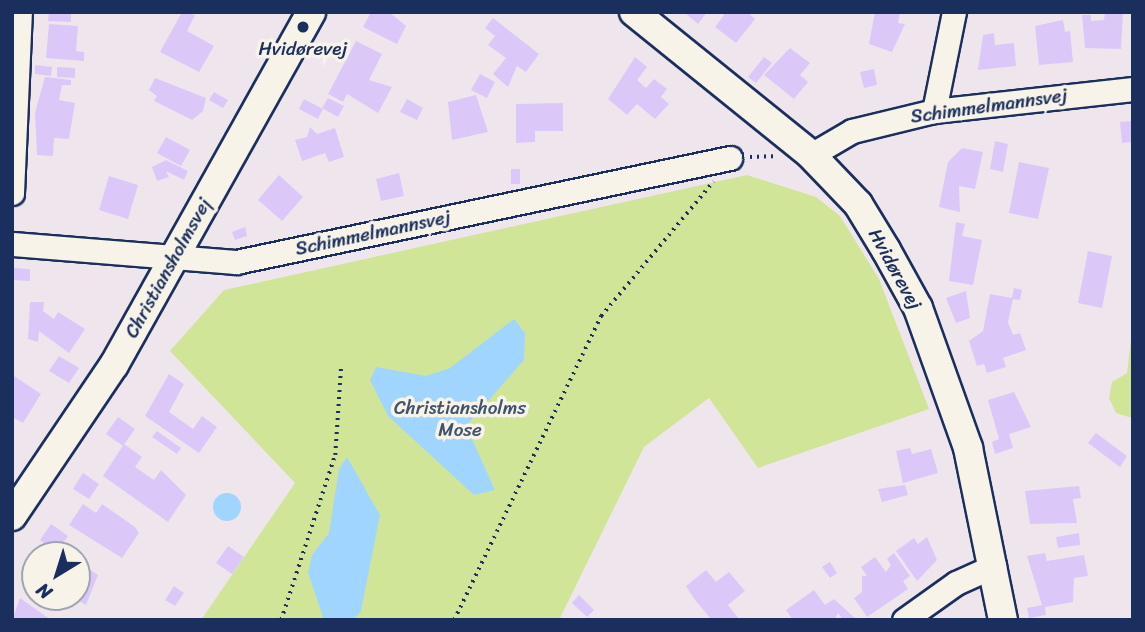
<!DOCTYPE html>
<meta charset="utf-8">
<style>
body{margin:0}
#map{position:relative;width:1145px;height:632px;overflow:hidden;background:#efe6ed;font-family:Sriracha,sans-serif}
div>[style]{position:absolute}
.green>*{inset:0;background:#d1e599}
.water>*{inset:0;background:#a0d5ff}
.round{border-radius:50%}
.building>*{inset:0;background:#dbc8f9}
.path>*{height:3.5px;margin-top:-1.75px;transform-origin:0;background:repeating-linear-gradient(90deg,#1b2f5e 0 2px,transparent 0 7px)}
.roads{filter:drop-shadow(2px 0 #1b2f5e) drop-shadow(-2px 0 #1b2f5e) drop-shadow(0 2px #1b2f5e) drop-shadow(0 -2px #1b2f5e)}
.minor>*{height:23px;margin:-11.5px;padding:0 11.5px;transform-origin:11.5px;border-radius:11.5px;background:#f7f3e8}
.tertiary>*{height:28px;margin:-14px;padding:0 14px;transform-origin:14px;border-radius:14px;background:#f7f3e8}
.dots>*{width:19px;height:19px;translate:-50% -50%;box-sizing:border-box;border:4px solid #f7f3e8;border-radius:50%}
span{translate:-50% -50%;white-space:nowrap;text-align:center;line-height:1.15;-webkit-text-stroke:7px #f7f3e8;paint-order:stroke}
.poi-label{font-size:19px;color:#1b2f5e}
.street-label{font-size:19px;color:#1b2f5e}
.park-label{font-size:19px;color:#3f536a}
.frame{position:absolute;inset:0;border:14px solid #1b2f5e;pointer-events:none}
.north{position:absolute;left:21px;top:541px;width:70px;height:70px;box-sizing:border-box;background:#f7f3e8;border:2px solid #9fa5b1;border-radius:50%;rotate:218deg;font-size:19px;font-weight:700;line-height:28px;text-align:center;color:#1b2f5e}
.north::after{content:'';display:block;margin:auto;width:24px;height:32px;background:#1b2f5e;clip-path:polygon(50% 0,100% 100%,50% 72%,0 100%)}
</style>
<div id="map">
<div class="green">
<i style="clip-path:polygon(747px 175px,816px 197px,840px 216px,879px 279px,929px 409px,758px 468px,709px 398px,644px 447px,559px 620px,201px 620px,295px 483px,170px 351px,224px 290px)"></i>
<i style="clip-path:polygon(1133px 323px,1133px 418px,1132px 418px,1116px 413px,1109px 398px,1112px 382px,1127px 373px)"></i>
</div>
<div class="water">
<i style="clip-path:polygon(514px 319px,525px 333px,524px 360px,466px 426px,495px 490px,474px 495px,388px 416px,370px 380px,376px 367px,426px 376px,450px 368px)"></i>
<i style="clip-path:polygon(347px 457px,380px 515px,361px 611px,353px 620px,324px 620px,308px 573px,312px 555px,329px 533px,339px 469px)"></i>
<i class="round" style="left:213px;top:493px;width:28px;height:28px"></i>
</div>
<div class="building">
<i style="clip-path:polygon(49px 12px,71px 12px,71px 22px,48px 21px)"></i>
<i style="clip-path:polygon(182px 12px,195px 15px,187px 31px,214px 46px,199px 72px,160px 52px)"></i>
<i style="clip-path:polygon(371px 12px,389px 12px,406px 26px,397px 44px,363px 27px)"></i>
<i style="clip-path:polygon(684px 12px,707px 12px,698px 24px)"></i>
<i style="clip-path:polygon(720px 12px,747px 12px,755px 19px,736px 43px,715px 27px,724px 15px)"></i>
<i style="clip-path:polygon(875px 12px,900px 12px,898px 23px,905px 24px,892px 52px,869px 44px)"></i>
<i style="clip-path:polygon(1123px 12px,1121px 49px,1085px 48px,1082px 15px,1091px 15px,1091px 21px,1104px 20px,1105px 12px)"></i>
<i style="clip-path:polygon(493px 18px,539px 54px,526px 72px,517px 66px,508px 87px,493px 74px,506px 58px,488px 45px,495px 36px,485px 28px)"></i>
<i style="clip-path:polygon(1063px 20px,1065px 32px,1070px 31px,1073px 62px,1039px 65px,1035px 26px)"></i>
<i style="clip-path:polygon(49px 24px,78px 26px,76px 51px,84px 52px,84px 61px,46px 58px)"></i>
<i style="clip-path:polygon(994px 33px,995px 45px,1014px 43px,1016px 66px,978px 70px,983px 35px)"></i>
<i style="clip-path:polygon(356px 41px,382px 54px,369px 80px,392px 87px,378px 113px,347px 94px,343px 102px,328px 94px)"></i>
<i style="clip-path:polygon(790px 48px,810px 63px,800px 75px,808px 82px,794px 99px,764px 75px)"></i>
<i style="clip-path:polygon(635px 57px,647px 67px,637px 80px,646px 88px,654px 79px,667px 89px,661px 97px,669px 104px,655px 119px,637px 104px,627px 115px,608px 99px)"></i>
<i style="clip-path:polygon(764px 57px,772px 63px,756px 83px,748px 77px)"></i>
<i style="clip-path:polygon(35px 65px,52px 67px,51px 76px,35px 74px)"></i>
<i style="clip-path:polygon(57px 67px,75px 68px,75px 78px,57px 77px)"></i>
<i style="clip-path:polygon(874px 69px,877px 85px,864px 88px,860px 72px)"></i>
<i style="clip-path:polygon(480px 74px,495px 82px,487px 98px,471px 90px)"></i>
<i style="clip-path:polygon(45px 77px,71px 80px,71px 85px,62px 85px,59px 100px,75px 103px,69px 139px,54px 138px,53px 156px,37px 155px,35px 113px)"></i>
<i style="clip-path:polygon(155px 78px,206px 98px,203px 111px,192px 120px,154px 101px,157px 96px,149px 90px)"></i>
<i style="clip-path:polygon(214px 92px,228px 100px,223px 108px,209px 100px)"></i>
<i style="clip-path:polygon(476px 95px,488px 132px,452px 140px,448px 102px)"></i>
<i style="clip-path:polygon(328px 98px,344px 106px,338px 117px,322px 108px)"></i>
<i style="clip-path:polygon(304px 99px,323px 109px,318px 119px,299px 109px)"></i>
<i style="clip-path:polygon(407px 99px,423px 108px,417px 120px,400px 112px)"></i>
<i style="clip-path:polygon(563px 103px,563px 131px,535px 131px,535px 142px,516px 143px,516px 104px)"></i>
<i style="clip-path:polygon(1133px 121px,1133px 142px,1122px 143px,1120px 122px)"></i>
<i style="clip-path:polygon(310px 127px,317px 134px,335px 128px,344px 157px,329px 162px,325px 153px,302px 161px,295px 140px,307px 137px)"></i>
<i style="clip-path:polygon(166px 137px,190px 150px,181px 166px,157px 153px)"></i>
<i style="clip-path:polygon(995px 141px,1008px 144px,1003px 172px,990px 169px)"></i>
<i style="clip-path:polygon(962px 148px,983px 152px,975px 189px,959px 186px,960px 212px,939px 207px,948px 162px)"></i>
<i style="clip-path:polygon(166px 160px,188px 171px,184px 180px,166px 171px,169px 177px,157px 181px,152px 167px)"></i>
<i style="clip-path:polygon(1019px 162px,1049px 168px,1038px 219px,1009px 213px)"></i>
<i style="clip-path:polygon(511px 169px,520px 169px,520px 184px,511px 184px)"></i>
<i style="clip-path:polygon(399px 173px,404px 196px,381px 201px,376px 179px)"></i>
<i style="clip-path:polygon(279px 175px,303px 197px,282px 221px,258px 200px)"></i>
<i style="clip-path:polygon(109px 176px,138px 185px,128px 219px,99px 210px)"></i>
<i style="clip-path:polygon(956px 222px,965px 224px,962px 236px,982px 240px,973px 285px,949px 281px)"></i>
<i style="clip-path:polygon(245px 227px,247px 236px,235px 240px,232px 232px)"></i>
<i style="clip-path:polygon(1088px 251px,1112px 256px,1102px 308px,1078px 303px)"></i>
<i style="clip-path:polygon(12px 268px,30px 269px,30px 281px,12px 280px)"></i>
<i style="clip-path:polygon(1014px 288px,1022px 290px,1020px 300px,1013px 299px,1008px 322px,1013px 335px,1020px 333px,1026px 350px,1003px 358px,1006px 367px,987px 373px,984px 364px,977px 366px,969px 341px,983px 331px,990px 294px,1012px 298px)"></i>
<i style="clip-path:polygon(966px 291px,970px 318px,956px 323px,946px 298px)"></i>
<i style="clip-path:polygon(30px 302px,44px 302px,43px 311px,54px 319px,58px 312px,85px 329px,69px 353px,39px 331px,38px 342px,28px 339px)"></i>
<i style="clip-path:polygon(59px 356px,79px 368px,69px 383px,49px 371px)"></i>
<i style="clip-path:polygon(169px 374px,184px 384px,169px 412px,193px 429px,202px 416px,217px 427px,199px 453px,145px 416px)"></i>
<i style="clip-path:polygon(14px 376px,41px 394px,23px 423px,12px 417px)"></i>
<i style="clip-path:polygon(1014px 392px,1031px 427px,1009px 434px,1013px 448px,995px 454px,992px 442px,999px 439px,988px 400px)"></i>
<i style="clip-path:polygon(118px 417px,135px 429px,123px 446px,106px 434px)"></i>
<i style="clip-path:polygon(157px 431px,181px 448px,177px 454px,152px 437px)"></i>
<i style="clip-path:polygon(1096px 433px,1127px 456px,1120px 467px,1088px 443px)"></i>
<i style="clip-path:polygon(124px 444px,142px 457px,135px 467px,154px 480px,161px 470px,186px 495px,168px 522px,103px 476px)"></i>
<i style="clip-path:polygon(910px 448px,912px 454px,931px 449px,938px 473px,903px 483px,896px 451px)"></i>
<i style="clip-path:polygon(83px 473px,99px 484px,89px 499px,73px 489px)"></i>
<i style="clip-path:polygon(905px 485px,908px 495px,882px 502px,878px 489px)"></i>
<i style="clip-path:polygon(1079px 486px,1081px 498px,1073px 499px,1077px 523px,1030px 524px,1025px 491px)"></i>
<i style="clip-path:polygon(83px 504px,96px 513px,102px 504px,135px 527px,139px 533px,122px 558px,69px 525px)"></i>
<i style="clip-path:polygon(51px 524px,68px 536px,57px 552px,40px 540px)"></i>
<i style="clip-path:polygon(1079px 533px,1080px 545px,1058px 548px,1056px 537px)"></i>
<i style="clip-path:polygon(927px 537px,937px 560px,917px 581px,896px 551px,914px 538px,918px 544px)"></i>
<i style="clip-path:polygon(228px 546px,244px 557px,232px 574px,216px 563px)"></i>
<i style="clip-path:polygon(894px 553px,910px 576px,903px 581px,908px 589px,867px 617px,854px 598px,862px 592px,862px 576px,867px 576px,861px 567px,875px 557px,886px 572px,891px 565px,887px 559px)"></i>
<i style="clip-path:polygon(1045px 553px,1047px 561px,1084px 555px,1088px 576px,1074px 578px,1073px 602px,1045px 607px,1046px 615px,1029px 618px,1027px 608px,1042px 605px,1027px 556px)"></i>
<i style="clip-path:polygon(77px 561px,98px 575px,86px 605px,72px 597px,77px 597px)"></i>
<i style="clip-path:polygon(830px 562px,837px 573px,830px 578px,822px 567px)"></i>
<i style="clip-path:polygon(706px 570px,716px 582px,729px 572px,745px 591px,728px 605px,740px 620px,711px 619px,695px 600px,686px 586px)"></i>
<i style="clip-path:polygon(174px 586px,184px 593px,175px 606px,165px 600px)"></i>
<i style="clip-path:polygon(814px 590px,825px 605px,834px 599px,857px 620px,843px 620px,838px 613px,835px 620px,793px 620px,786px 610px)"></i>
<i style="clip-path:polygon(579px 595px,594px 610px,587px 617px,572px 603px)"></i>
<i style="clip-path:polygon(20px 598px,51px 620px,12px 620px)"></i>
</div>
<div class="path">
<i style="left:750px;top:157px;width:24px;rotate:-2deg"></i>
<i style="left:281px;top:620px;width:174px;rotate:-71.9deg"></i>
<i style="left:335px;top:455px;width:90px;rotate:-86.2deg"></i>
<i style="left:454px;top:620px;width:338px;rotate:-64.2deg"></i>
<i style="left:601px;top:316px;width:175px;rotate:-50.1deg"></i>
</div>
<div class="roads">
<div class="minor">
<i style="left:934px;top:111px;width:101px;rotate:-78.6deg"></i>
<i style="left:811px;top:155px;width:48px;rotate:-30.3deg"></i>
<i style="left:852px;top:131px;width:84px;rotate:-13.7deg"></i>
<i style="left:934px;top:111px;width:200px;rotate:-6.3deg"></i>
<i style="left:12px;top:193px;width:181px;rotate:-87.5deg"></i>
<i style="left:12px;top:244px;width:225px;rotate:4.6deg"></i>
<i style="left:236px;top:262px;width:505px;rotate:-11.89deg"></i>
<i style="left:904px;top:620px;width:64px;rotate:-35.4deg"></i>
<i style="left:956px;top:583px;width:42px;rotate:-24.1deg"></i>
</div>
<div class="tertiary">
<i style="left:634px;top:12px;width:228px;rotate:38.9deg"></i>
<i style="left:811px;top:155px;width:68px;rotate:46.2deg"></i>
<i style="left:858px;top:204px;width:54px;rotate:58.7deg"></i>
<i style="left:886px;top:250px;width:66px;rotate:61.1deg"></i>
<i style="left:918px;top:308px;width:149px;rotate:70.3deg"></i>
<i style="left:968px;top:448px;width:176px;rotate:78.5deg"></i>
<i style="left:12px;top:516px;width:182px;rotate:-56deg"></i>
<i style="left:114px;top:365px;width:404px;rotate:-60.8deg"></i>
</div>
</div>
<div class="dots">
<i style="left:303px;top:27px;background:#1b2f5e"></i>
</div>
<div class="poi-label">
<span style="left:303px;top:49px">Hvidørevej</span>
</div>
<div class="street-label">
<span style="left:989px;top:106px;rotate:-8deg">Schimmelmannsvej</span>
<span style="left:373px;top:233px;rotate:-12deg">Schimmelmannsvej</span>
<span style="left:168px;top:268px;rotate:-61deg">Christiansholmsvej</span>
<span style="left:895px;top:269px;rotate:61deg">Hvidørevej</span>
</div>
<div class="park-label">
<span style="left:460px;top:419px">Christiansholms<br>Mose</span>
</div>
<div class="frame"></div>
<div class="north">N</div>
</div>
